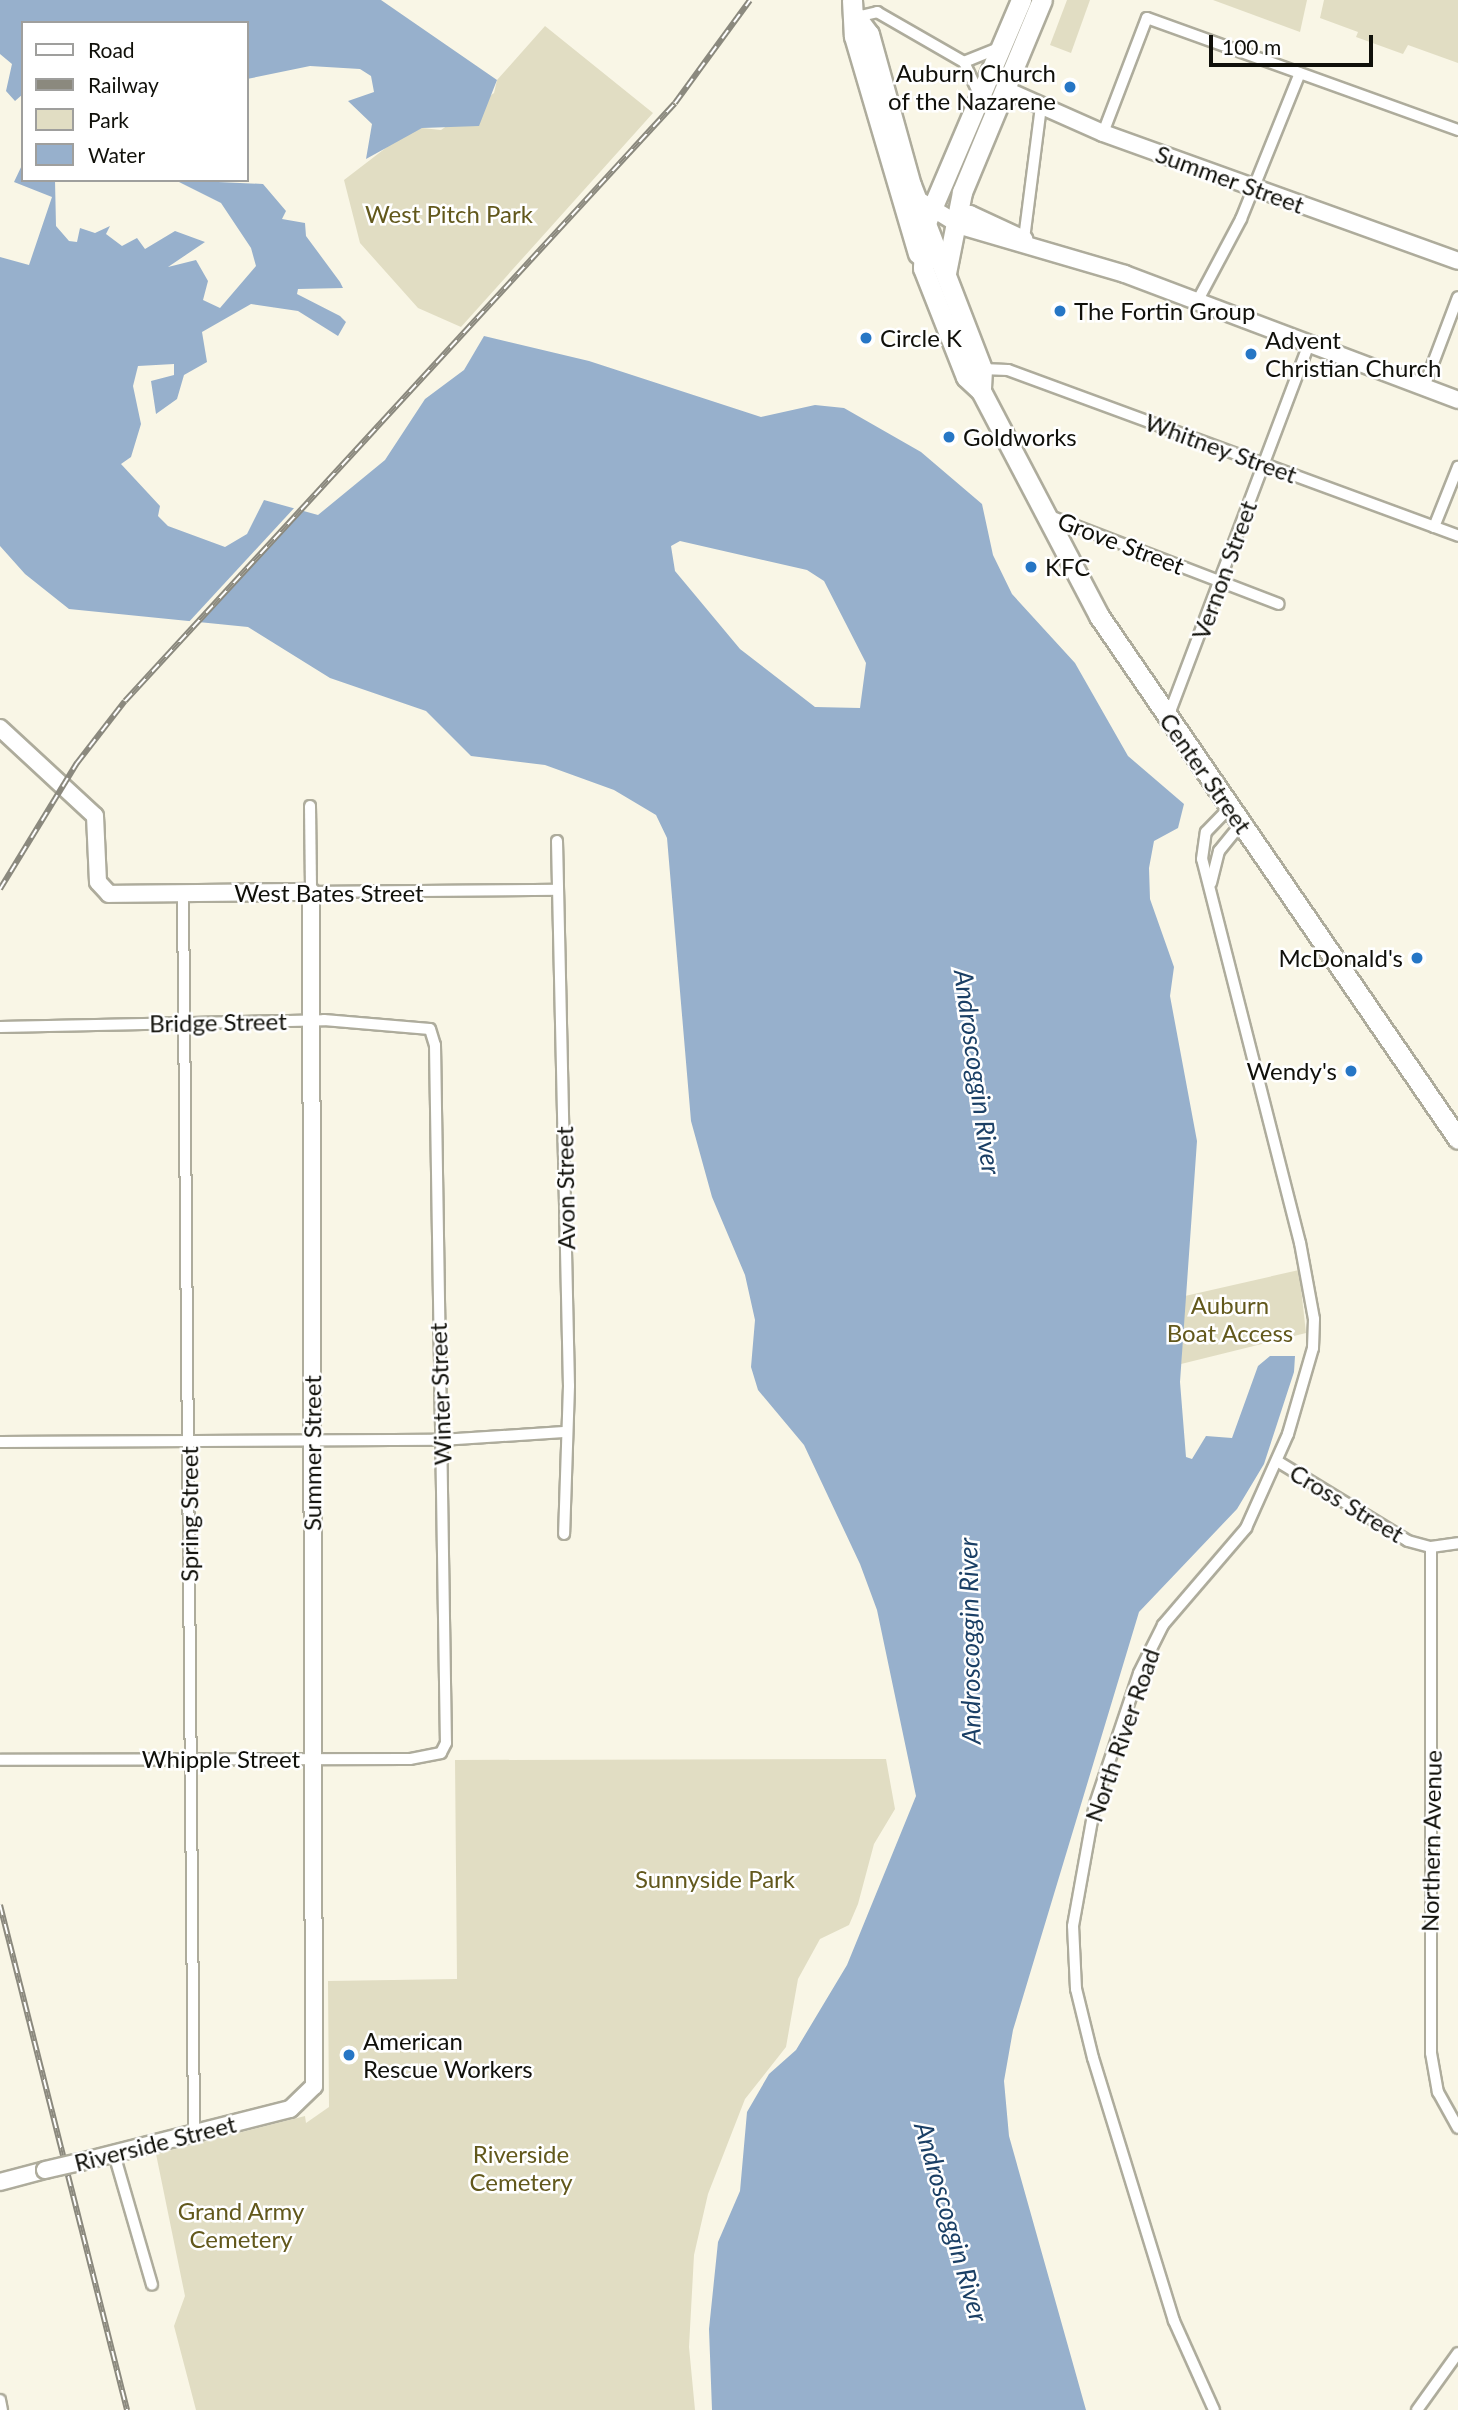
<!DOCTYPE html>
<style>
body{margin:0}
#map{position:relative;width:1458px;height:2410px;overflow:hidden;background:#f9f6e6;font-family:Lato,sans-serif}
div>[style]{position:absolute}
.green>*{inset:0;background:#e1ddc3}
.water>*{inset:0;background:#97b0cc}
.pier>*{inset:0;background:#f9f6e6}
.roads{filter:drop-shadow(2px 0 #aeac9c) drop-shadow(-2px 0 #aeac9c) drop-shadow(0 2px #aeac9c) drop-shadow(0 -2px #aeac9c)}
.street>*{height:10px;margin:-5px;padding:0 5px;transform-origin:5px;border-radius:5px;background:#fff}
.secondary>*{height:16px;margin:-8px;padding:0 8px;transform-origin:8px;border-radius:8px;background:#fff}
.highway>*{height:19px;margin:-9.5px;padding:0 9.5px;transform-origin:9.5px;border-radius:9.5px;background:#fff}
.rail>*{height:6px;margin-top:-3px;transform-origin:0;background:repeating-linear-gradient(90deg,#fff 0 10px,#8b897e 0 20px);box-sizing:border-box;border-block:2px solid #8b897e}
.bridges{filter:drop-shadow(2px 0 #aeac9c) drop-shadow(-2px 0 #aeac9c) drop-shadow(0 2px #aeac9c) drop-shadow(0 -2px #aeac9c)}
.secondary-bridge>*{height:16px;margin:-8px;padding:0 8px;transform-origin:8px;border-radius:8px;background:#fff}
.dots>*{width:19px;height:19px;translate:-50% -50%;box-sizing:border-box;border:4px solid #fff;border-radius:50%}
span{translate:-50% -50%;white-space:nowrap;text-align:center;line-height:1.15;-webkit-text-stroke:5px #fff;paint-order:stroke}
.poi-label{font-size:24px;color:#10100a}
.right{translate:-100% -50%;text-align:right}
.left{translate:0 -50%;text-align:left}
.street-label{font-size:24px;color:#10100a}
.park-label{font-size:24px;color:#62581c}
.water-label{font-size:26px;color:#1a3f65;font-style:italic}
.legend{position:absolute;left:21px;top:21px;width:228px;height:161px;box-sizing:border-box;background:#fff;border:2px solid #9f9f9d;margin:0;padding:9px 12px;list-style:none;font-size:21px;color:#10100a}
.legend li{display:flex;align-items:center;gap:14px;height:35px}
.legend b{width:35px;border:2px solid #9f9f9d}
.scale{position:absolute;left:1209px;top:35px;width:164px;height:32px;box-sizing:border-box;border:4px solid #10100a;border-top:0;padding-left:9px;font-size:21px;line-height:24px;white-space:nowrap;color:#10100a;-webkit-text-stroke:5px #fff;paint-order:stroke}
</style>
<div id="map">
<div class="green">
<i style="clip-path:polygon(1067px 0,1090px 0,1071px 53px,1050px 45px)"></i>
<i style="clip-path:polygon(1213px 0,1307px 0,1300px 32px)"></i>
<i style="clip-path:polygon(1324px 0,1458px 0,1458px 63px,1408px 45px,1403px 54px,1356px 37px,1358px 32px,1320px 18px)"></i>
<i style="clip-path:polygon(545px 26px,653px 113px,461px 327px,418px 308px,360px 243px,344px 180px,400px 137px,422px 128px,441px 130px,494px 93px,497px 80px)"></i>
<i style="clip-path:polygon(1299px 1270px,1306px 1333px,1181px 1364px,1185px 1296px)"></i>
<i style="clip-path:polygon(886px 1759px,895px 1809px,874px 1844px,858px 1904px,849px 1925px,820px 1939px,798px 1979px,786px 2047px,745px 2099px,708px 2194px,694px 2255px,689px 2347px,695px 2410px,196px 2410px,174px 2326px,185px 2296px,156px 2154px,305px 2116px,306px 2123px,329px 2107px,328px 1981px,457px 1979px,455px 1760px)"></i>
</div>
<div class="water">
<i style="clip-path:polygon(0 0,381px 0,497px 80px,479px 126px,422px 128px,366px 159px,372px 124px,348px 101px,374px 92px,371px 76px,360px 69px,310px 66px,247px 79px,247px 23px,23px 23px,23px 94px,15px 101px,6px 91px,12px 64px,0 54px)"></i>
<i style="clip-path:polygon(evenodd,23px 163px,23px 180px,55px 180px,56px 226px,69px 241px,77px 242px,80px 228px,95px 233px,110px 226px,106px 234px,122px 246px,137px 238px,145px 249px,175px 231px,205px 242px,168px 267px,196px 260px,208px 281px,203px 300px,220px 308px,256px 266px,251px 248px,221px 203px,175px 180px,263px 184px,286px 211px,282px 219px,305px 223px,306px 236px,340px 282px,343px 288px,298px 289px,297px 294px,340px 316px,346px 322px,338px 336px,298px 311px,251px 304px,202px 332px,207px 362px,184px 375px,177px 399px,156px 414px,151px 381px,174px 375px,174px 364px,138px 366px,133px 386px,141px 424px,131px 457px,121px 464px,160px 506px,158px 516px,168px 526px,225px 547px,247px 534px,264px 500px,318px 515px,385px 460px,425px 399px,464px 370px,484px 336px,589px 361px,761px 417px,815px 405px,844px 408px,921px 452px,982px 504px,993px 555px,1012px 594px,1075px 663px,1128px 756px,1184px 804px,1178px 828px,1154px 841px,1149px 868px,1150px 899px,1174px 967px,1170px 996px,1197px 1141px,1180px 1382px,1186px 1457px,1192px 1459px,1206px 1436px,1232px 1438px,1258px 1366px,1270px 1356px,1295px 1356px,1294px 1372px,1264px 1464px,1237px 1509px,1139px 1612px,1013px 2030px,1004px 2081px,1009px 2136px,1086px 2410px,712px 2410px,709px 2329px,718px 2242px,740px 2191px,747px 2112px,769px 2074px,796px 2050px,847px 1965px,916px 1796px,877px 1610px,860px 1564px,804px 1445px,758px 1390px,751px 1367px,755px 1320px,745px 1275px,712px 1197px,691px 1121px,667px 838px,656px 815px,614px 790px,545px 765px,471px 756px,426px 711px,330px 678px,248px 627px,69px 609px,25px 574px,0 546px,0 257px,29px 265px,52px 197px,14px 182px,23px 163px,680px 541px,807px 570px,824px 581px,866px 663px,860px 708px,815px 707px,740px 649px,675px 571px,671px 546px,680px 541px)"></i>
</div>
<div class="pier">
<i style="clip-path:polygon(296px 506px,303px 510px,196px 626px,187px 624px)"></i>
</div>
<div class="roads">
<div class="street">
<i style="left:856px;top:17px;width:22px;rotate:-13deg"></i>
<i style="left:877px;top:12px;width:100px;rotate:29.9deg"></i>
<i style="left:964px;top:62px;width:35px;rotate:65deg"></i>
<i style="left:964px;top:62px;width:35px;rotate:-22deg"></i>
<i style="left:1103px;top:133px;width:123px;rotate:-69.1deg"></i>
<i style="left:1147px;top:18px;width:331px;rotate:19.8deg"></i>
<i style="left:1024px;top:239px;width:133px;rotate:-82.7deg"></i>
<i style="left:1198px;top:300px;width:92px;rotate:-62deg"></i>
<i style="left:1241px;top:219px;width:157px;rotate:-68deg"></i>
<i style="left:982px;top:369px;width:26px;rotate:2deg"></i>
<i style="left:1008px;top:370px;width:480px;rotate:20.2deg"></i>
<i style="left:1424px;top:387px;width:96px;rotate:-69.3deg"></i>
<i style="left:1047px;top:515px;width:248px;rotate:21deg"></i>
<i style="left:1434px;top:527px;width:65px;rotate:-68.2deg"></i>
<i style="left:1168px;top:717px;width:400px;rotate:-69.3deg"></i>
<i style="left:310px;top:806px;width:86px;rotate:89.3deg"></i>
<i style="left:311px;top:892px;width:245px;rotate:-0.5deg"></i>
<i style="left:557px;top:841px;width:545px;rotate:88.74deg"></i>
<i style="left:569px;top:1386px;width:148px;rotate:91.9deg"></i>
<i style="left:1211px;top:883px;width:33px;rotate:-76deg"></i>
<i style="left:1219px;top:851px;width:36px;rotate:-51deg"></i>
<i style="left:183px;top:894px;width:1240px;rotate:89.49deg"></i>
<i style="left:0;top:1027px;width:324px;rotate:-1.2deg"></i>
<i style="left:324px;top:1020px;width:106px;rotate:4.9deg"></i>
<i style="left:430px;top:1029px;width:17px;rotate:73deg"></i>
<i style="left:435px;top:1045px;width:698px;rotate:89.1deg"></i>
<i style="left:446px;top:1743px;width:11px;rotate:117deg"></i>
<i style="left:441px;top:1753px;width:32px;rotate:169deg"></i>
<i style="left:410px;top:1759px;width:410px;rotate:179.9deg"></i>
<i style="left:0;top:1442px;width:441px;rotate:-0.3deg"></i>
<i style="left:441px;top:1440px;width:123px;rotate:-3.7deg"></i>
<i style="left:1277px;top:1461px;width:153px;rotate:31.4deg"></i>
<i style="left:1408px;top:1541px;width:24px;rotate:15deg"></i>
<i style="left:1431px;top:1547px;width:27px;rotate:-8deg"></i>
<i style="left:1431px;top:1547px;width:506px;rotate:90deg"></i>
<i style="left:1431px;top:2053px;width:40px;rotate:80deg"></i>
<i style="left:1438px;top:2092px;width:41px;rotate:60.9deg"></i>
<i style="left:114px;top:2154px;width:136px;rotate:73.8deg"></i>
<i style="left:0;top:2400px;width:10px;rotate:79deg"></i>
<i style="left:1214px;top:2410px;width:98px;rotate:-114.2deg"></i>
<i style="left:1174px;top:2321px;width:275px;rotate:-107.1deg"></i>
<i style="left:1093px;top:2058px;width:71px;rotate:-103.8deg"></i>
<i style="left:1076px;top:1989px;width:63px;rotate:-92.7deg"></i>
<i style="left:1073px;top:1926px;width:124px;rotate:-79.8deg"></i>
<i style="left:1095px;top:1804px;width:138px;rotate:-71.4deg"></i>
<i style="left:1139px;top:1673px;width:54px;rotate:-63.4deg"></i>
<i style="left:1163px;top:1625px;width:128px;rotate:-49.4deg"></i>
<i style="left:1246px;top:1528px;width:103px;rotate:-65.9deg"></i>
<i style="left:1288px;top:1434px;width:90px;rotate:-73.8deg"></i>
<i style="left:1313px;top:1348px;width:29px;rotate:-88deg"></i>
<i style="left:1314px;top:1319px;width:77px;rotate:-100.4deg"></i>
<i style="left:1300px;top:1243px;width:396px;rotate:-104.3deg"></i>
<i style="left:1202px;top:859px;width:27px;rotate:-82deg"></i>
<i style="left:1206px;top:832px;width:36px;rotate:-46deg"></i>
<i style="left:1417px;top:2410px;width:70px;rotate:-54.3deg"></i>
</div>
<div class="secondary">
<i style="left:1006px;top:90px;width:106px;rotate:23.9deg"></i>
<i style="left:1103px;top:133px;width:377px;rotate:19.8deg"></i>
<i style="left:922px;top:202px;width:46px;rotate:31.6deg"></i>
<i style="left:961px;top:226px;width:171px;rotate:16.3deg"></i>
<i style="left:1125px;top:274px;width:356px;rotate:20.7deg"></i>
<i style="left:955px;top:216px;width:15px;rotate:-8deg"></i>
<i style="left:970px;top:214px;width:60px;rotate:24.8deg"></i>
<i style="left:0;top:728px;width:129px;rotate:42.8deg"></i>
<i style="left:95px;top:816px;width:66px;rotate:87.4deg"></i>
<i style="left:98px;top:882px;width:16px;rotate:47deg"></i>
<i style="left:109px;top:894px;width:202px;rotate:-0.6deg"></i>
<i style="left:311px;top:892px;width:1194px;rotate:89.86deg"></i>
<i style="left:314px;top:2086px;width:33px;rotate:136deg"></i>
<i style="left:290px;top:2109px;width:217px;rotate:165.8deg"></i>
<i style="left:0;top:2182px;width:47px;rotate:-14.9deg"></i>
</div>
<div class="highway">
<i style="left:852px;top:0;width:36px;rotate:87deg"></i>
<i style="left:854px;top:36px;width:227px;rotate:73.6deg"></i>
<i style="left:1021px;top:0;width:245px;rotate:113.1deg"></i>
<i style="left:925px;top:225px;width:43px;rotate:92.7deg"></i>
<i style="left:923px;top:268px;width:117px;rotate:68.5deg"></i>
<i style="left:966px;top:377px;width:21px;rotate:43deg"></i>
<i style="left:981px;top:391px;width:254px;rotate:62.3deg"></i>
<i style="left:1099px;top:616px;width:634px;rotate:55.53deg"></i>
<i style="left:856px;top:17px;width:21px;rotate:53deg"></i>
<i style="left:869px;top:34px;width:157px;rotate:74.5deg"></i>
<i style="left:911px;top:185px;width:197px;rotate:68.9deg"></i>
<i style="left:982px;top:369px;width:22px;rotate:93deg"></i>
<i style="left:946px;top:273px;width:83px;rotate:-78.8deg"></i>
<i style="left:962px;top:192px;width:208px;rotate:-67.4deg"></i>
</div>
</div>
<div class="rail">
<i style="left:0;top:889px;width:148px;rotate:-58.6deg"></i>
<i style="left:77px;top:763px;width:78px;rotate:-52.3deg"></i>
<i style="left:125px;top:701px;width:812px;rotate:-47.39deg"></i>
<i style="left:675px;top:103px;width:127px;rotate:-53.9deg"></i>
<i style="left:0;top:1905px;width:521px;rotate:75.88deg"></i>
</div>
<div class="bridges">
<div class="secondary-bridge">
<i style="left:45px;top:2170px;width:36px;rotate:-13deg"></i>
</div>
</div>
<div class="dots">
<i style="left:1070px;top:87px;background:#2676c5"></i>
<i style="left:1060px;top:311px;background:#2676c5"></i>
<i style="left:866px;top:338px;background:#2676c5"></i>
<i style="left:1251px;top:354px;background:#2676c5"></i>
<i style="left:949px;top:437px;background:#2676c5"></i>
<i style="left:1031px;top:567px;background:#2676c5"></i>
<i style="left:1417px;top:958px;background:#2676c5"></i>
<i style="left:1351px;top:1071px;background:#2676c5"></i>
<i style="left:349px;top:2055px;background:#2676c5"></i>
</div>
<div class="poi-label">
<span class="right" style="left:1056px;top:87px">Auburn Church<br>of the Nazarene</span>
<span class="left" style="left:1074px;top:311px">The Fortin Group</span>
<span class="left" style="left:880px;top:338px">Circle K</span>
<span class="left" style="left:1265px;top:354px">Advent<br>Christian Church</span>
<span class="left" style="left:963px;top:437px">Goldworks</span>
<span class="left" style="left:1045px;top:567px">KFC</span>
<span class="right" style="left:1403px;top:958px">McDonald's</span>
<span class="right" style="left:1337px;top:1071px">Wendy's</span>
<span class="left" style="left:363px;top:2055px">American<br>Rescue Workers</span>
</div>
<div class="street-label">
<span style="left:1230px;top:179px;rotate:20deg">Summer Street</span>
<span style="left:1221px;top:448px;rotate:20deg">Whitney Street</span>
<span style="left:1121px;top:543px;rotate:21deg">Grove Street</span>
<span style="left:1224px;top:570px;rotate:-70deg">Vernon Street</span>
<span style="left:1206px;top:773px;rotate:55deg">Center Street</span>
<span style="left:329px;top:893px">West Bates Street</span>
<span style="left:218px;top:1022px;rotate:-1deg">Bridge Street</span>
<span style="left:565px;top:1188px;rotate:-91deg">Avon Street</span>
<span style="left:440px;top:1394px;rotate:-92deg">Winter Street</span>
<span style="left:312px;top:1453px;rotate:-90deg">Summer Street</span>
<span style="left:1347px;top:1503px;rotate:31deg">Cross Street</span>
<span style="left:189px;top:1514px;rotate:-90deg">Spring Street</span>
<span style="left:1122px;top:1735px;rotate:-71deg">North River Road</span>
<span style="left:221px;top:1759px">Whipple Street</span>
<span style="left:1431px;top:1841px;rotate:-89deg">Northern Avenue</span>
<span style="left:155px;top:2143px;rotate:-14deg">Riverside Street</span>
</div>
<div class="park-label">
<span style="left:449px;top:214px">West Pitch Park</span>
<span style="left:1230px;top:1319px">Auburn<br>Boat Access</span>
<span style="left:715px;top:1879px">Sunnyside Park</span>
<span style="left:521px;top:2168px">Riverside<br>Cemetery</span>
<span style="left:241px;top:2225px">Grand Army<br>Cemetery</span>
</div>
<div class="water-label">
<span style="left:977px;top:1072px;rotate:82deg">Androscoggin River</span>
<span style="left:970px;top:1641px;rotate:-91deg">Androscoggin River</span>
<span style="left:951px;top:2222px;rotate:74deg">Androscoggin River</span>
</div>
<ul class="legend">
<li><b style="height:9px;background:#fff"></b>Road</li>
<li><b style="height:9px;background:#8b897e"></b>Railway</li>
<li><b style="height:19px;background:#e1ddc3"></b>Park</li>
<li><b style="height:19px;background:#97b0cc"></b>Water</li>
</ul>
<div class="scale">100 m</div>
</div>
